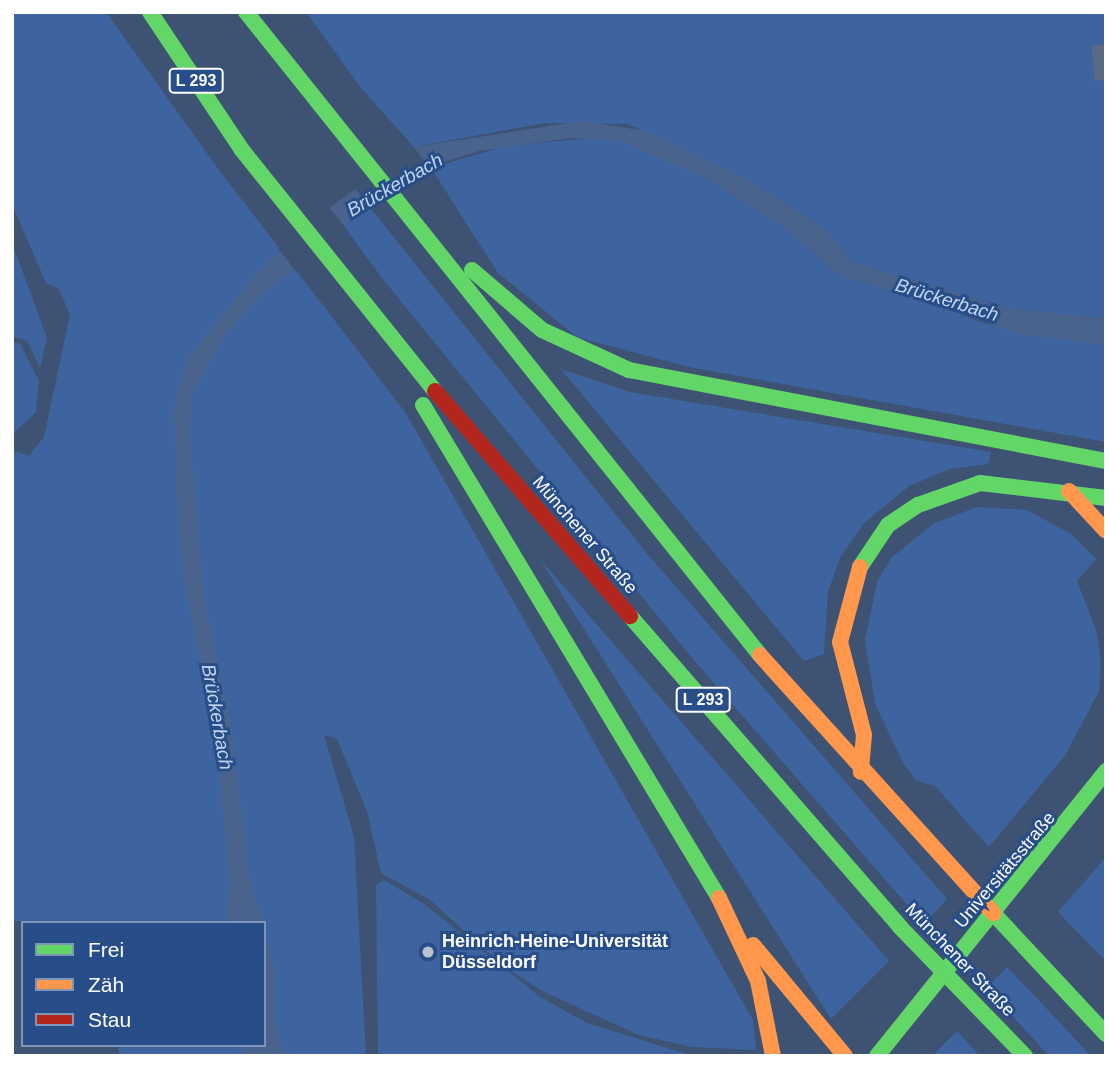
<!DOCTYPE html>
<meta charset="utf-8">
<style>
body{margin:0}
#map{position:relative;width:1118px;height:1068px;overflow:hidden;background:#3e5373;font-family:Helvetica,sans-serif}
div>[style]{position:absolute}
.green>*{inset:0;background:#3d649f}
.water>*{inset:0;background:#49638d}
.pier>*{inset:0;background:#3e5373}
.building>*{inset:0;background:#5a6a84}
.fast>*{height:16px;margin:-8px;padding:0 8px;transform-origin:8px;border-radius:8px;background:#63d668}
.slow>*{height:16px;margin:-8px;padding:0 8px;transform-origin:8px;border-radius:8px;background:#ff974d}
.jam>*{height:16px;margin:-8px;padding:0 8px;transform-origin:8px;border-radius:8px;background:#b3261e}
.dots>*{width:19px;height:19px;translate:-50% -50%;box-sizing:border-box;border:4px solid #284e89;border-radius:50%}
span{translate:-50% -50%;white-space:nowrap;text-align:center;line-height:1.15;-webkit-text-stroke:6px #284e89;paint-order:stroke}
.shield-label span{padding:2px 5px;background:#284e89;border:2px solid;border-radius:5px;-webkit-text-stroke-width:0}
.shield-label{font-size:16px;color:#fff;font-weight:700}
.street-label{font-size:18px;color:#fff}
.poi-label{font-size:18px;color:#fff;font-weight:700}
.left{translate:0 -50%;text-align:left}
.water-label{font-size:19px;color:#c1d4f0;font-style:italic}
.frame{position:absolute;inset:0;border:14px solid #fff;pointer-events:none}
.legend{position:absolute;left:21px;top:921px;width:245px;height:126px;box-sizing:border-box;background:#284e89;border:2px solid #7e95b8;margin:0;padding:9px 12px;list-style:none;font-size:21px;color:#fff}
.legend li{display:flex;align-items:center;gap:14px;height:35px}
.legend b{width:35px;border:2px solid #7e95b8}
</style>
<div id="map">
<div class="green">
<i style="clip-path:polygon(12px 12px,106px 12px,219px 170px,405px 412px,753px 1020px,756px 1050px,692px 1047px,639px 1035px,542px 991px,502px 965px,430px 900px,381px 873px,367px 811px,337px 739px,324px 735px,354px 837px,366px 1056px,119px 1056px,118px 1045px,264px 1045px,264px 923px,12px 921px,12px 450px,29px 456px,44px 437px,70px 315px,59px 289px,46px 283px,12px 204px)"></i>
<i style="clip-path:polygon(306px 12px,1106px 12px,1106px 319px,1005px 308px,852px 262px,824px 228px,754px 183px,628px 124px,545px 123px,414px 147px,361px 88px)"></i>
<i style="clip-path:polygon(600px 137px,636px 144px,702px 176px,785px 228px,840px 276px,921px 298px,983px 323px,1106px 345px,1106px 442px,689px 367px,577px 337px,498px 273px,431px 168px,505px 146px)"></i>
<i style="clip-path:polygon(368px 205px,649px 556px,947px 899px,924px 924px,692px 658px,382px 278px,343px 225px)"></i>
<i style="clip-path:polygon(12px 243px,47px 338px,40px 368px,27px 341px,12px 336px)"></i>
<i style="clip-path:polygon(12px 341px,20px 344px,39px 381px,36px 412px,12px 435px)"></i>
<i style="clip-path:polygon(561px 369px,630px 392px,991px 452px,988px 464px,950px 469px,909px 486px,864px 523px,840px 558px,828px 592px,824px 654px,804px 661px)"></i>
<i style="clip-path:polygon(977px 507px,1027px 510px,1071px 534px,1096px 559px,1077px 581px,1096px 630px,1101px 661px,1099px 691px,1066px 754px,989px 847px,936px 787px,916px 780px,903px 763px,875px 704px,865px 640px,877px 582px,891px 558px,933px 524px)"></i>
<i style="clip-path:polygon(539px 558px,889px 961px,831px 1019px)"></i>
<i style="clip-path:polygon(1106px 857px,1106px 961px,1058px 912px)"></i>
<i style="clip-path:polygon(384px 880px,424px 904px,540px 997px,587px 1023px,693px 1056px,378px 1056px,376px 885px)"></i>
<i style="clip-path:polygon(1007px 967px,1031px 992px,1091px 1056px,1049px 1056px,987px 988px)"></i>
<i style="clip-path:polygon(957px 1031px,980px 1056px,932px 1056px)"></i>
</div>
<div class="water">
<i style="clip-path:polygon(582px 121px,646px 131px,754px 183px,824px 228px,852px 262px,1005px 308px,1106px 319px,1106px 345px,1020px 334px,921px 298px,840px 276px,785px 228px,702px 176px,618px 140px,570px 138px,479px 151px,441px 163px,368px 205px,256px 301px,227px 333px,192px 393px,190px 435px,204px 599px,231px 724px,250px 881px,263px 923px,232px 923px,226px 914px,230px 883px,215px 732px,184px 579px,178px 516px,174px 407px,187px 360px,261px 268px,329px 208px,414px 147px)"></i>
<i style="clip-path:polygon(264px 927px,275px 975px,275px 1019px,284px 1056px,245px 1056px,243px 1045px,264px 1045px)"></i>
</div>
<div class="pier">
<i style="clip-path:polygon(412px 145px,432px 171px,370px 207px,353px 186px)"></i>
<i style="clip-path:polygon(327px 205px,346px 228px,296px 272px,278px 248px)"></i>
</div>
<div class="building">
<i style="clip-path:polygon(1106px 44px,1106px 79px,1095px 81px,1091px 46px)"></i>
</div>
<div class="fast">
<i style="left:150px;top:12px;width:166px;rotate:56.3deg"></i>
<i style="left:242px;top:150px;width:309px;rotate:51.3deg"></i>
<i style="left:246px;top:12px;width:823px;rotate:51.36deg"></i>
<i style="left:472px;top:270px;width:92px;rotate:40.6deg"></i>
<i style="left:542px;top:330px;width:96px;rotate:24.7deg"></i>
<i style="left:629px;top:370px;width:486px;rotate:10.8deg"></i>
<i style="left:423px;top:405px;width:575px;rotate:59.02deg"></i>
<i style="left:860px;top:567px;width:50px;rotate:-56.3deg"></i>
<i style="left:888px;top:525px;width:36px;rotate:-34deg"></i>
<i style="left:918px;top:505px;width:66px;rotate:-19.5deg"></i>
<i style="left:980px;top:483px;width:127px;rotate:6.8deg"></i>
<i style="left:630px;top:616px;width:412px;rotate:49deg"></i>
<i style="left:900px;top:927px;width:180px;rotate:45.9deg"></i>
<i style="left:993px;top:913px;width:166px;rotate:47deg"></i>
<i style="left:877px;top:1056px;width:366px;rotate:-51.2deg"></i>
</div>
<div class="slow">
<i style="left:1069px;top:491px;width:54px;rotate:47.2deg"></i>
<i style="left:860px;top:567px;width:78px;rotate:104.9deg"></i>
<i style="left:840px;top:642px;width:96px;rotate:75.5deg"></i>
<i style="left:864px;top:735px;width:37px;rotate:95deg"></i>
<i style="left:760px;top:655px;width:348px;rotate:47.9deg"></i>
<i style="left:719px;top:898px;width:92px;rotate:64.8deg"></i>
<i style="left:758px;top:981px;width:76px;rotate:78.7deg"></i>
<i style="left:753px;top:945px;width:144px;rotate:50.3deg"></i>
</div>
<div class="jam">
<i style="left:435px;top:391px;width:298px;rotate:49.1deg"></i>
</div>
<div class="dots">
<i style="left:428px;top:952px;background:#bbc3ce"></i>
</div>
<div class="shield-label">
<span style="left:196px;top:81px">L 293</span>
<span style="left:703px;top:700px">L 293</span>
</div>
<div class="street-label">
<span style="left:585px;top:535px;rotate:49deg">Münchener Straße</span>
<span style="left:1005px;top:870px;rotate:-50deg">Universitätsstraße</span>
<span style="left:960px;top:960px;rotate:46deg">Münchener Straße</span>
</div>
<div class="poi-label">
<span class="left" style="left:442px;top:952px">Heinrich-Heine-Universität<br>Düsseldorf</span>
</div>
<div class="water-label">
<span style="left:395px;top:185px;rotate:-30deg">Brückerbach</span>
<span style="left:947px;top:300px;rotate:17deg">Brückerbach</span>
<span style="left:217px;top:717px;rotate:80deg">Brückerbach</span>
</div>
<div class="frame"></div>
<ul class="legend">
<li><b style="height:9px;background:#63d668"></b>Frei</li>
<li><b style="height:9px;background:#ff974d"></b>Zäh</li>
<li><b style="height:9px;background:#b3261e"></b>Stau</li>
</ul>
</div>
